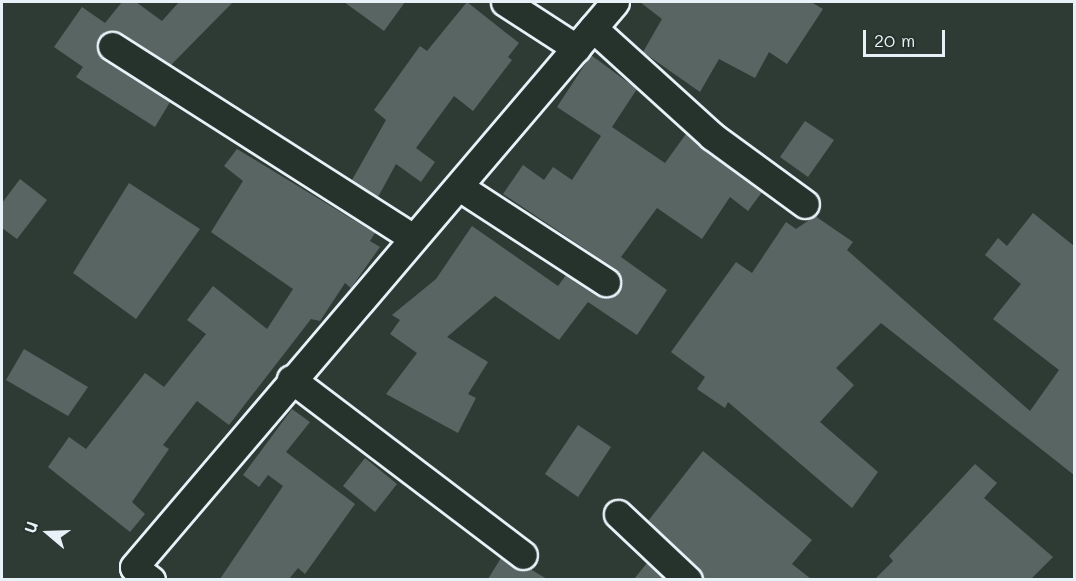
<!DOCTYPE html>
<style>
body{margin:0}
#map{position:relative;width:1076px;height:581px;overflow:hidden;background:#2e3b35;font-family:Mali,sans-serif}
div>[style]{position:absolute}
.building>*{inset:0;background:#596563}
.roads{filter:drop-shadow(2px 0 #e8f1f8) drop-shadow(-2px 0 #e8f1f8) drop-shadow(0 2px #e8f1f8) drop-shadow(0 -2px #e8f1f8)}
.minor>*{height:27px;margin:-13.5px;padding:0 13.5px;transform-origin:13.5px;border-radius:13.5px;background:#26332d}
span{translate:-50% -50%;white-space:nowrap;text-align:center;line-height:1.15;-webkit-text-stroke:4.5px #26332d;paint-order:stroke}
.frame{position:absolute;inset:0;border:3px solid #e8f1f8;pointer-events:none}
.north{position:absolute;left:18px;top:503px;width:60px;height:60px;-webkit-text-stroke:4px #26332d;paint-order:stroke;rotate:289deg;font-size:16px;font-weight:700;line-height:24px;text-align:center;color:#e8f1f8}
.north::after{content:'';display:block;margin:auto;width:21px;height:27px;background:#e8f1f8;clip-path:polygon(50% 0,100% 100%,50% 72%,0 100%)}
.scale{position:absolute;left:863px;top:30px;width:82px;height:27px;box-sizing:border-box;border:3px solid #e8f1f8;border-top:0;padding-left:8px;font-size:18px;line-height:21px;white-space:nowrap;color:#e8f1f8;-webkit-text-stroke:4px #26332d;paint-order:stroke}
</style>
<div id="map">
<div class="building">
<i style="clip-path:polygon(122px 2px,136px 2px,162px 21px,179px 2px,233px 2px,171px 65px,120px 32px,105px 32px,98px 38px,103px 59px,170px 102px,155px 127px,76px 77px,83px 67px,54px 47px,82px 7px,105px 23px)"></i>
<i style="clip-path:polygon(344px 2px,405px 2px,384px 31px)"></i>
<i style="clip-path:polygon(467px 2px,519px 43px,508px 57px,512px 60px,473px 111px,454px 96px,416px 148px,435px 162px,421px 182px,396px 164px,378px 197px,352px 180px,386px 120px,374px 110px,420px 46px,427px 51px)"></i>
<i style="clip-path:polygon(640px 2px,811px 2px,823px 9px,787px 64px,769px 52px,755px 78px,719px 59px,700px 92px,643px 52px,662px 19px)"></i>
<i style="clip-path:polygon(591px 55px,637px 89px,612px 127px,665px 163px,686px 134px,762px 192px,748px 211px,730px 197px,702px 239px,657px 208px,621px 257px,667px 290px,637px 335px,588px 302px,559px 340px,495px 296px,447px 337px,488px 362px,468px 394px,476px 398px,458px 433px,386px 394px,417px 353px,390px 334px,400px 320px,392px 315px,436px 279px,472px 226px,558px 286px,566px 275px,605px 298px,619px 290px,615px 269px,503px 194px,523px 165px,544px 180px,553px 167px,572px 180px,601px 136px,557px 107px)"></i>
<i style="clip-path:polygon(805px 121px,834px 140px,808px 177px,780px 157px)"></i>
<i style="clip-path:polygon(237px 149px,375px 233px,370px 241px,380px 247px,351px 288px,345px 283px,320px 321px,311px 319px,229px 425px,197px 401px,163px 445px,169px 449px,132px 502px,145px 514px,130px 532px,48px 467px,69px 437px,86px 449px,145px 373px,164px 387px,206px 334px,187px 320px,213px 286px,267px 329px,293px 289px,211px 232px,243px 181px,224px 166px)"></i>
<i style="clip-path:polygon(20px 179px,47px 200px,17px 239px,2px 228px,2px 203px)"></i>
<i style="clip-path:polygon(129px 183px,200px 229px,136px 319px,73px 273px)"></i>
<i style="clip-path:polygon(1033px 213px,1074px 246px,1074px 475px,881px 323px,836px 368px,854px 385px,820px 422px,878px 472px,852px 508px,728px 402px,725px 408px,697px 389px,705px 377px,671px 352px,736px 262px,752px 273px,786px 222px,796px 229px,815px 216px,853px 242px,847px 250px,1030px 411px,1059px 370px,993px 319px,1021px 284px,985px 255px,998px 238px,1007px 246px)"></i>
<i style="clip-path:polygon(24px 349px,88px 387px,68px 416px,6px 380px)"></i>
<i style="clip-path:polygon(292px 409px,310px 422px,286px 452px,355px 504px,305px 574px,298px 568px,289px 579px,220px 579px,283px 486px,268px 475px,259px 487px,243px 475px)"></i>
<i style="clip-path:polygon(578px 425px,611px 447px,578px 497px,545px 474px)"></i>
<i style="clip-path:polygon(703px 451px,812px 540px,792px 564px,811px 579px,703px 579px,699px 569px,648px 521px)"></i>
<i style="clip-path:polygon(365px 458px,397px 484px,375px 512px,343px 486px)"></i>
<i style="clip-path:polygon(975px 464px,997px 483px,984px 498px,1053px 557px,1031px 579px,875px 579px,893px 561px,889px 556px)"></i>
<i style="clip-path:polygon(501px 558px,514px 568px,530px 569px,547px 579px,488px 579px)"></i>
<i style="clip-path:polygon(647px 563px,665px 579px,634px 579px)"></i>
</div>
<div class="roads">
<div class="minor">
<i style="left:505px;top:2px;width:85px;rotate:32.9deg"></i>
<i style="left:593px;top:28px;width:161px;rotate:42.2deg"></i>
<i style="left:712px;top:136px;width:115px;rotate:36.2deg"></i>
<i style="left:112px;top:46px;width:357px;rotate:32.5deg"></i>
<i style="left:461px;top:188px;width:173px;rotate:33deg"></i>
<i style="left:291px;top:379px;width:291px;rotate:37.2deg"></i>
<i style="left:618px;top:514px;width:96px;rotate:43.3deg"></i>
<i style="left:151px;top:580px;width:21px;rotate:-143deg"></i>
<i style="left:134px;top:567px;width:742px;rotate:-49.59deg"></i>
</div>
</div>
<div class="frame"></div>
<div class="north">U</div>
<div class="scale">20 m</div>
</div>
